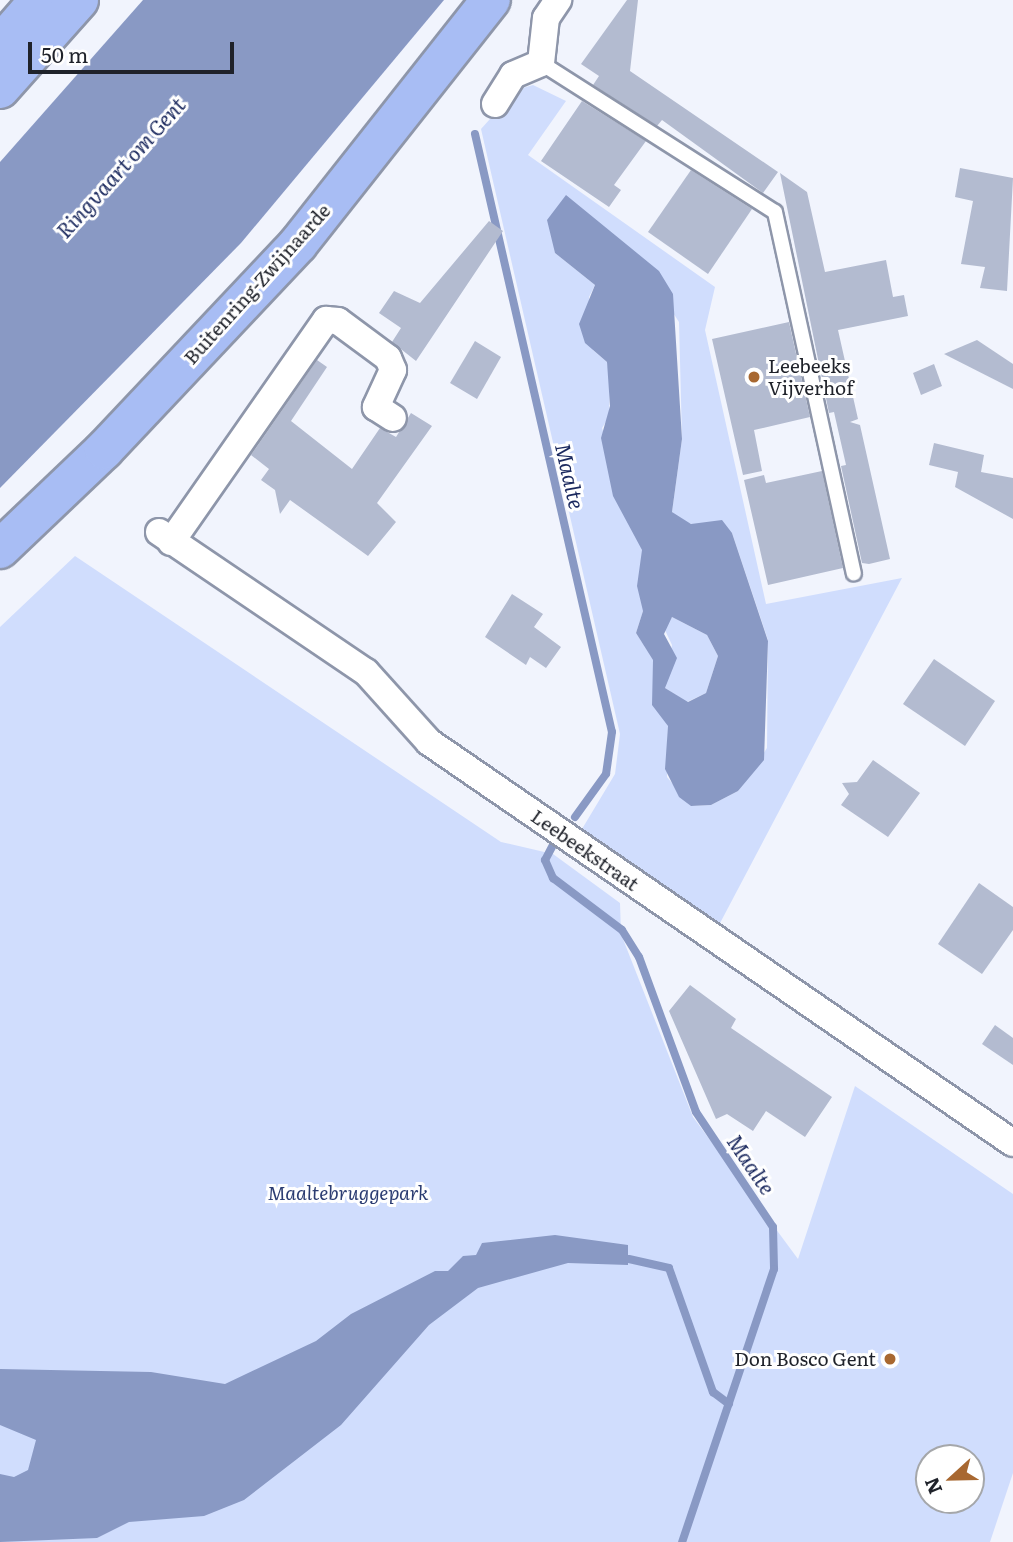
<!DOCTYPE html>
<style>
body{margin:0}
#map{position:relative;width:1013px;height:1542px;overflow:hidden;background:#f1f4fd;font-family:Literata,serif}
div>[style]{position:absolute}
.green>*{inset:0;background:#d0ddfd}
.water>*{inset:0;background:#8999c4}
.stream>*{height:8px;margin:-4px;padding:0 4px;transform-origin:4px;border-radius:4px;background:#8999c4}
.building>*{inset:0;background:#b3bbd0}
.roads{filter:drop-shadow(2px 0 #8e96aa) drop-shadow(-2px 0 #8e96aa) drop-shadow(0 2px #8e96aa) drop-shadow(0 -2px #8e96aa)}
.lane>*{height:14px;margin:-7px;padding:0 7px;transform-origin:7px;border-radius:7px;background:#fff}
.street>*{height:26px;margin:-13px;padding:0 13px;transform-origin:13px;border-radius:13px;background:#fff}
.highway>*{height:38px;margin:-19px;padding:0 19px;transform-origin:19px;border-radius:19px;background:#a8bdf4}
.dots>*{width:19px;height:19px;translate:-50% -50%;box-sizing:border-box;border:4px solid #fff;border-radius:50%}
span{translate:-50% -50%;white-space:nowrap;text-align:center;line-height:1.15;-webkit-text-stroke:6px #fff;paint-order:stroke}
.street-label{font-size:19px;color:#1f222a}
.poi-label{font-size:19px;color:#1f222a}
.left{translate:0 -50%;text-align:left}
.right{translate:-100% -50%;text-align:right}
.park-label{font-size:19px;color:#2b3c72;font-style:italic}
.water-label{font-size:21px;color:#1b295e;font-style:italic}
.north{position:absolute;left:915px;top:1444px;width:70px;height:70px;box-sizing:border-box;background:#fff;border:2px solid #a5a7aa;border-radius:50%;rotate:248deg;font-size:19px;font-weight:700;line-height:28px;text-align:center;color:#1f222a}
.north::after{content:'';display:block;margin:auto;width:24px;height:32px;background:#a86831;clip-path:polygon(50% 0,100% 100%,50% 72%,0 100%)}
.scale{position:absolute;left:28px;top:42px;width:206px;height:32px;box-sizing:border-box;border:4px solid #1f222a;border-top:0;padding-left:9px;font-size:21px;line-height:24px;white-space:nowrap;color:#1f222a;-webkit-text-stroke:5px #fff;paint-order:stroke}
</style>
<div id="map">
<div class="green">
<i style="clip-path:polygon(evenodd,533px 85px,566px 101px,528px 155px,715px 287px,705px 330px,766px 604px,902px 578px,719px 925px,582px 829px,615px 774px,620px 734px,481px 129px,516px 90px,533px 85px,604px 229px,636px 256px,679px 322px,682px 439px,672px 512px,683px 522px,732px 533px,768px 640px,767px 748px,738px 791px,711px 805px,691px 806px,667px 777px,668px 726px,653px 693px,653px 659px,636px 633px,643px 611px,642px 550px,602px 428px,609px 417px,610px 379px,607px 362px,593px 350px,589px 297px,595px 285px,555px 253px,554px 243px,604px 229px)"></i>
<i style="clip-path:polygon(evenodd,75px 556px,501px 842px,553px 854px,620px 903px,621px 934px,693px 1117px,798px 1259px,855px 1086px,1013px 1194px,1013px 1473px,990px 1542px,0 1542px,0 627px,75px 556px,929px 1458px,971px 1458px,971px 1500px,929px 1500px,929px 1458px)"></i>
<i style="clip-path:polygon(672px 617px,707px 635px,718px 656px,706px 693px,687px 702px,665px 688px,672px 645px,664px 628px)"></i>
</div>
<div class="water">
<i style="clip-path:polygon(143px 0,444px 0,241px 243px,0 488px,0 162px)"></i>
<i style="clip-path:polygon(evenodd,566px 195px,659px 271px,673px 294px,682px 439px,672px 512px,691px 524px,722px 520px,732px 533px,768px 641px,764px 760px,738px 791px,711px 805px,691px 806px,679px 797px,665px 769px,668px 726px,652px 705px,653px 660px,636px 633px,643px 611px,637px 586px,642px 550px,613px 496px,601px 438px,610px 406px,607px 362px,585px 343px,579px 324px,595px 285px,555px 253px,547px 220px,566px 195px,672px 617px,707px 635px,718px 656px,706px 693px,688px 702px,665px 688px,677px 658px,664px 634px,672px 617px)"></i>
<i style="clip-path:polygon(555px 1235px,628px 1245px,628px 1265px,568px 1263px,478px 1288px,429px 1325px,341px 1425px,244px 1500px,204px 1516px,129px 1522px,97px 1538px,0 1542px,0 1474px,14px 1477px,28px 1470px,36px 1440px,0 1425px,0 1369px,151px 1372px,225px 1384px,316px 1341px,351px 1314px,435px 1271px,448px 1271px,463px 1256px,476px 1255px,482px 1243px)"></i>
</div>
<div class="stream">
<i style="left:475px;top:134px;width:613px;rotate:77.1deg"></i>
<i style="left:612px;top:732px;width:42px;rotate:98.1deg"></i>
<i style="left:606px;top:774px;width:53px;rotate:125.8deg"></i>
<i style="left:553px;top:845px;width:17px;rotate:118deg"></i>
<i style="left:545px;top:860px;width:20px;rotate:66deg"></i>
<i style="left:553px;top:878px;width:86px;rotate:37deg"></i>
<i style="left:622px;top:930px;width:32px;rotate:58deg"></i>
<i style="left:639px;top:957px;width:165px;rotate:69.8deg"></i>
<i style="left:696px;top:1112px;width:138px;rotate:56.2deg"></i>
<i style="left:773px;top:1227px;width:42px;rotate:88.6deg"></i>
<i style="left:774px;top:1269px;width:288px;rotate:108.6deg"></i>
<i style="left:629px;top:1259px;width:41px;rotate:12.7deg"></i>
<i style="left:669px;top:1268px;width:132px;rotate:70.5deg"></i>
<i style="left:713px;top:1392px;width:20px;rotate:37deg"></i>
</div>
<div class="building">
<i style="clip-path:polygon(627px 0,638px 0,630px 71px,778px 172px,763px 193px,662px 120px,657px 126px,593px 85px,599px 76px,581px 64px)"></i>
<i style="clip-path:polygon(582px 101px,646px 141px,614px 185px,621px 190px,609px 207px,541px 161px)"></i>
<i style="clip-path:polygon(960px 168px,1013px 178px,1007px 291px,980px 288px,985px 267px,961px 264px,973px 201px,955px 197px)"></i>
<i style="clip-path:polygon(691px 170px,752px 209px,708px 274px,648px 232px)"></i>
<i style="clip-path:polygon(780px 173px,807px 192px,825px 272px,886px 260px,893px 297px,904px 295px,908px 316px,838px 330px,858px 419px,850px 422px,860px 425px,890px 559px,869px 564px,862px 563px,841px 466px,846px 465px,834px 412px,829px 413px)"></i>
<i style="clip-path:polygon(489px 221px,503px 231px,416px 361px,392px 342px,401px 328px,379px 313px,394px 291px,420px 303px)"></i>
<i style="clip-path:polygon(789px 322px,810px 417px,754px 430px,762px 471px,743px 475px,712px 339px)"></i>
<i style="clip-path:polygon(977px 340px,1013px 364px,1013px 389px,944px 354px)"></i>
<i style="clip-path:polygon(475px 341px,501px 357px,477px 399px,450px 383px)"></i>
<i style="clip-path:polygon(317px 360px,327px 367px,291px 421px,352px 469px,380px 428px,396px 437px,411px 413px,432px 426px,377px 503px,396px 522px,368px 556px,290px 500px,280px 514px,275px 490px,261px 480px,269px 469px,251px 455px)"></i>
<i style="clip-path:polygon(934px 364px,942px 386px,921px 395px,913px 373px)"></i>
<i style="clip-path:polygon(934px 443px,984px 455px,981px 472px,1013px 478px,1013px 519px,955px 487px,958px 472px,929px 465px)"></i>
<i style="clip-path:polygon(822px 471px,843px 568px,768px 585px,744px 480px,764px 475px,766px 483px)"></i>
<i style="clip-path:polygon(512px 594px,543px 614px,534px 627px,561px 647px,546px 668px,530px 657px,526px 665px,485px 637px)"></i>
<i style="clip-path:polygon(934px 659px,995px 701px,965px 746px,903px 704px)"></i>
<i style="clip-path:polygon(873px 760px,920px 793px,888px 837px,841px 805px,849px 794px,842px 783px,857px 782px)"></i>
<i style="clip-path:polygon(979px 883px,1013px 907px,1013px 930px,982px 974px,938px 944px)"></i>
<i style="clip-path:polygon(690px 985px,736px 1019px,731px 1028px,832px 1097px,805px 1137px,766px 1111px,753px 1131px,727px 1114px,716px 1119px,669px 1011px)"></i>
<i style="clip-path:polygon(995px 1025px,1013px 1038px,1013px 1065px,982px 1044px)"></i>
</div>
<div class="roads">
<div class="lane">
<i style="left:541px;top:63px;width:277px;rotate:32.5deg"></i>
<i style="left:775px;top:212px;width:370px;rotate:77.7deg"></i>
</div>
<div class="street">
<i style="left:495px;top:104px;width:34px;rotate:-58deg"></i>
<i style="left:513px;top:75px;width:30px;rotate:-23deg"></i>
<i style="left:541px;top:63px;width:45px;rotate:-83.7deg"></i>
<i style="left:546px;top:18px;width:22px;rotate:-56deg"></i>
<i style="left:159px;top:532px;width:250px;rotate:34.1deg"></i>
<i style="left:366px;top:672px;width:94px;rotate:48deg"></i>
<i style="left:429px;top:742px;width:708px;rotate:34.48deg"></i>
<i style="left:171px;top:542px;width:271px;rotate:-55.1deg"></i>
<i style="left:326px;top:320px;width:12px;rotate:5deg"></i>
<i style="left:338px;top:321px;width:62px;rotate:36.5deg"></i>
<i style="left:388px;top:358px;width:13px;rotate:67deg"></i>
<i style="left:393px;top:370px;width:41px;rotate:114.7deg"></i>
<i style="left:376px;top:407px;width:20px;rotate:33deg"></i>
</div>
<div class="highway">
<i style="left:0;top:45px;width:60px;rotate:-49.1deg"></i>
<i style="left:0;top:89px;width:119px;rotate:-48.4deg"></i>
<i style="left:0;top:549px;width:144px;rotate:-43.6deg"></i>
<i style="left:104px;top:450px;width:283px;rotate:-46.7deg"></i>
<i style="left:298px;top:244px;width:311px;rotate:-51.7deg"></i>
</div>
</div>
<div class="dots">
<i style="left:754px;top:377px;background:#a86831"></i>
<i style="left:890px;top:1359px;background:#a86831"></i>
</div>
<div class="street-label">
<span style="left:257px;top:284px;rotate:-48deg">Buitenring-Zwijnaarde</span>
<span style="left:585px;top:850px;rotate:35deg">Leebeekstraat</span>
</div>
<div class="poi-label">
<span class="left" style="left:768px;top:377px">Leebeeks<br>Vijverhof</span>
<span class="right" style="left:876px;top:1359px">Don Bosco Gent</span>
</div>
<div class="park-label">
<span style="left:348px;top:1193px">Maaltebruggepark</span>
</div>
<div class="water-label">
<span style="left:120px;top:167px;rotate:-48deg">Ringvaart om Gent</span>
<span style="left:571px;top:476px;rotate:77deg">Maalte</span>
<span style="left:752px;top:1164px;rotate:56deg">Maalte</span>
</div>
<div class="north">N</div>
<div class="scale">50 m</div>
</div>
